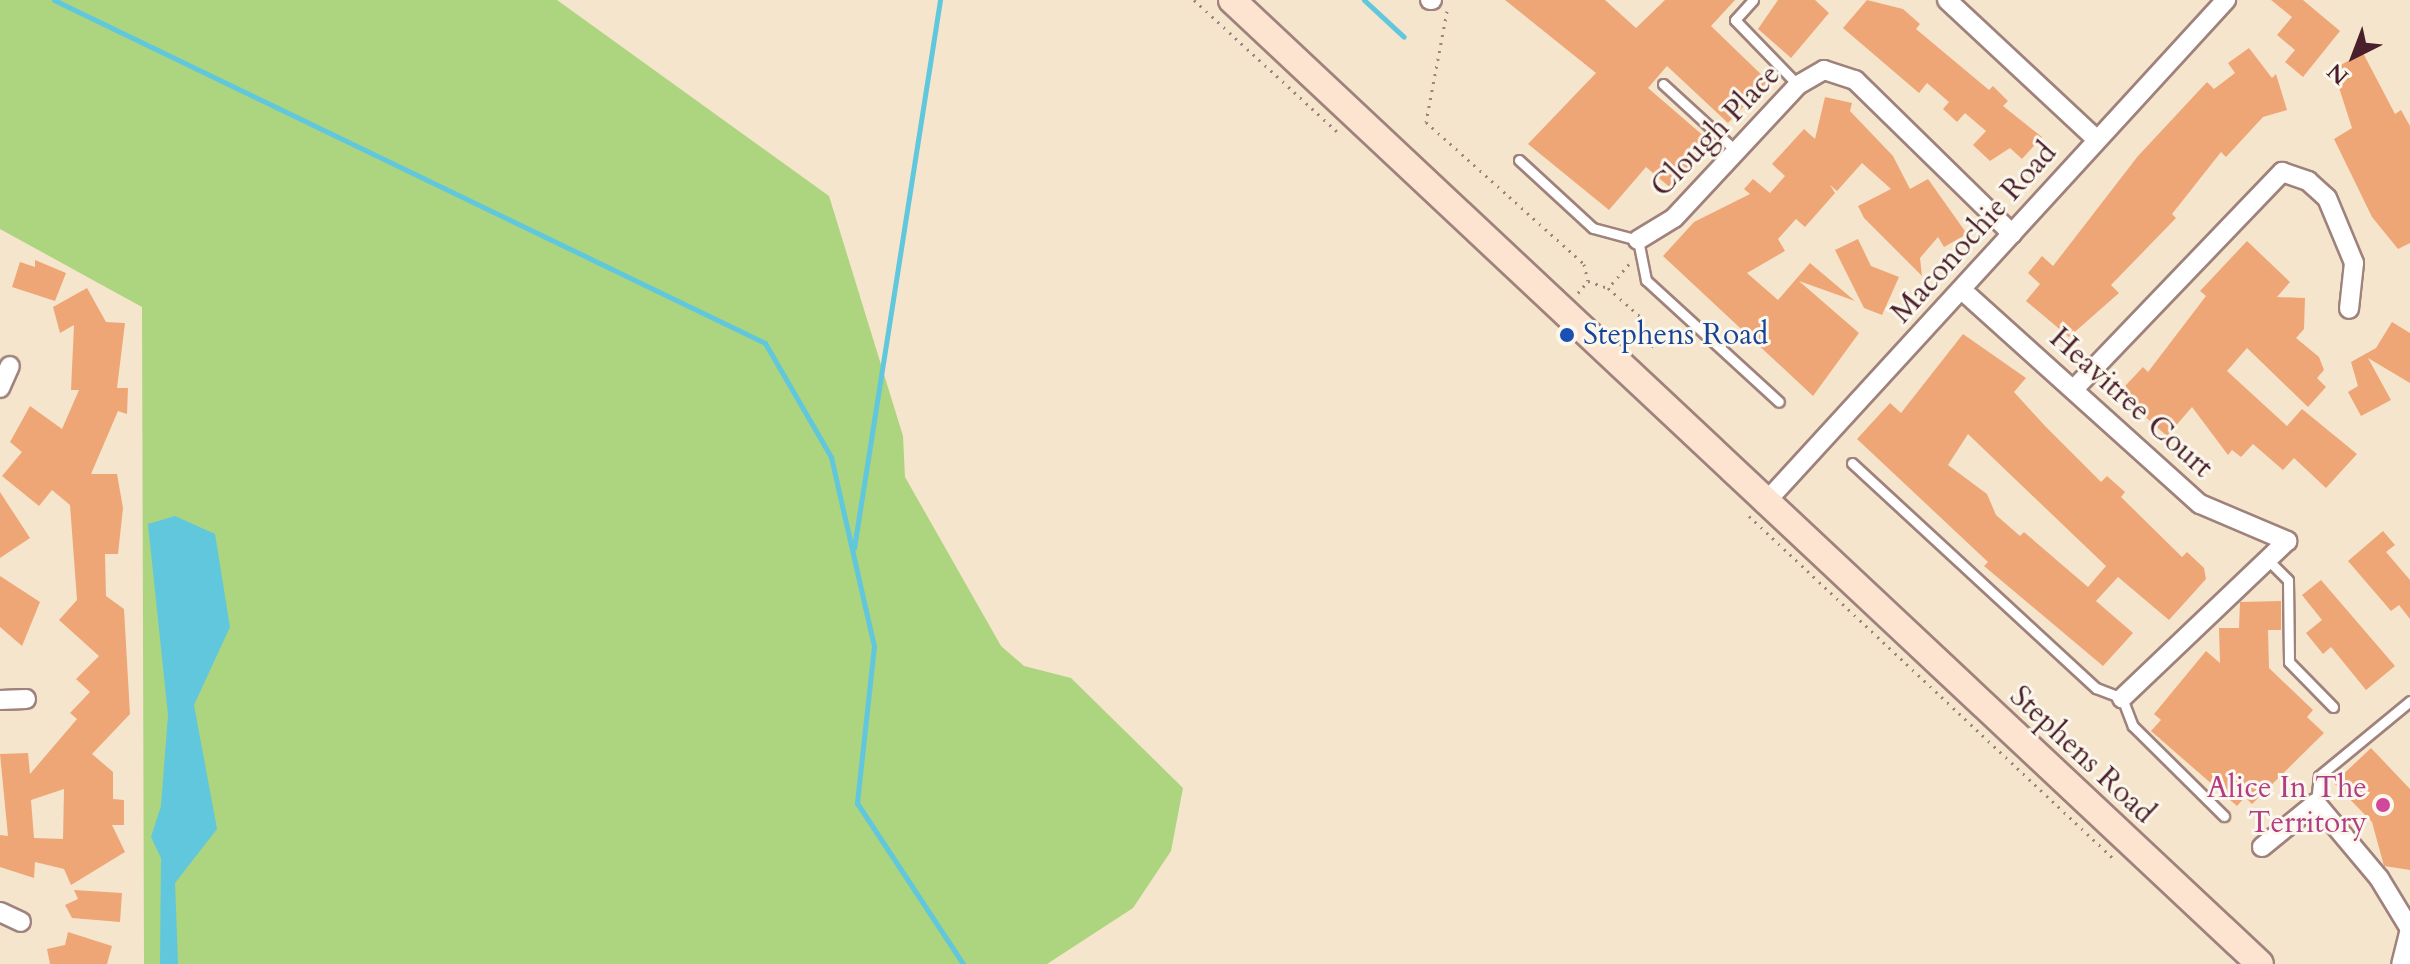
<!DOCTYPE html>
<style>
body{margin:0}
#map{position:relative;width:2410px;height:964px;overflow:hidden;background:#f5e5cd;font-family:Cardo,serif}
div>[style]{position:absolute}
.green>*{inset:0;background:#add47e}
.water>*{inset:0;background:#60c7dd}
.stream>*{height:5px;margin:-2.5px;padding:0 2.5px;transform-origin:2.5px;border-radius:2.5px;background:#60c7dd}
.building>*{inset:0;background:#efa676}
.path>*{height:3px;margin-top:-1.5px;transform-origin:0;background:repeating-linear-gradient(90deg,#a0827c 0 2px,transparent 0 8px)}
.roads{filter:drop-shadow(2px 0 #a0827c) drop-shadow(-2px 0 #a0827c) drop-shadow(0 2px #a0827c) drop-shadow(0 -2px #a0827c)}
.lane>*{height:9px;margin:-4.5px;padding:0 4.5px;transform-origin:4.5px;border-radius:4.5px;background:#fff}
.street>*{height:18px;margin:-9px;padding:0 9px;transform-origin:9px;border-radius:9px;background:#fff}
.secondary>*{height:26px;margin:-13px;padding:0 13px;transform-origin:13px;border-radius:13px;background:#fde4d1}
.dots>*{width:22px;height:22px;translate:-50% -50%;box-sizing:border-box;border:4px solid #fbf7ec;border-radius:50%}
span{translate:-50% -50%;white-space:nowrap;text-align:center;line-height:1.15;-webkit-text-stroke:6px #fbf7ec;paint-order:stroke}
.street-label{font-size:30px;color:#4a1f2b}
.transit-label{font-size:30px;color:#164399}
.left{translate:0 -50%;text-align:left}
.hotel-label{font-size:30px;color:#b23c85}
.right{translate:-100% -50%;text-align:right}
.north{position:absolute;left:2314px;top:16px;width:80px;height:80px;-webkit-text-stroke:6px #fbf7ec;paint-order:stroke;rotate:222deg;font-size:22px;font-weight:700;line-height:32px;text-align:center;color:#4a1f2b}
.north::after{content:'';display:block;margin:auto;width:28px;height:36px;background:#4a1f2b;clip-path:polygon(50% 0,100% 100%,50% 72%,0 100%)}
</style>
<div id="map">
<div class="green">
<i style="clip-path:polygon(0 0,557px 0,829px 196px,903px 436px,905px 477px,1001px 646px,1024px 666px,1071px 678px,1183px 788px,1171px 851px,1133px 908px,1047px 964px,144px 964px,142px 307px,0 229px)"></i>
</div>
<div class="water">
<i style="clip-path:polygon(175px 516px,215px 534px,230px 627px,194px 705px,217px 829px,175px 883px,178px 964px,160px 964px,161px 858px,151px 837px,161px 806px,168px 715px,148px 524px)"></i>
</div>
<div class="stream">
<i style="left:54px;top:0;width:789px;rotate:25.75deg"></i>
<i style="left:765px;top:343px;width:132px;rotate:59.9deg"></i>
<i style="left:831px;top:457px;width:194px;rotate:77.2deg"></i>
<i style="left:874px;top:646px;width:158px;rotate:96.2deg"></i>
<i style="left:857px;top:803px;width:193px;rotate:56.6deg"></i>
<i style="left:1364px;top:0;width:54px;rotate:42.8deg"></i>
<i style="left:854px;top:548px;width:555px;rotate:-81.08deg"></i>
</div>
<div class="building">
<i style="clip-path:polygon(1505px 0,1605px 0,1636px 28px,1665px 0,1735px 0,1711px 26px,1768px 81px,1728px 123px,1667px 66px,1648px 88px,1713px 144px,1673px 190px,1646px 167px,1609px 210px,1528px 144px,1596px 73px)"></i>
<i style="clip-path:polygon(1778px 0,1815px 0,1829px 13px,1791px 58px,1758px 29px)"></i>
<i style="clip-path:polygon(1867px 0,1903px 9px,1920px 24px,1916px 29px,1989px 90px,1993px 86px,2008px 101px,2003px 106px,2042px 137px,2022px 159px,2010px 148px,1990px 161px,1973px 145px,1986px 131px,1965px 113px,1957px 122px,1943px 109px,1949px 102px,1927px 83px,1919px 93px,1843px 28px)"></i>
<i style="clip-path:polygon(2271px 0,2303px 0,2340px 31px,2303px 77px,2285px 62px,2295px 50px,2277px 35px,2292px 17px)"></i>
<i style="clip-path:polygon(2249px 48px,2272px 78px,2276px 74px,2287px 110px,2263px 117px,2226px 157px,2221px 152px,2172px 214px,2176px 218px,2111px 285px,2119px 293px,2069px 337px,2026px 301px,2040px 284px,2028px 273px,2042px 256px,2053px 266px,2138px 156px,2207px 82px,2214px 89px,2235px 73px,2228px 63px)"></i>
<i style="clip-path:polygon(2363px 53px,2395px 114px,2401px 110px,2410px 126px,2410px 243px,2398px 249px,2372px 217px,2334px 139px,2352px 128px,2333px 69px)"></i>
<i style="clip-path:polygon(1825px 97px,1852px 103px,1850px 111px,1893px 156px,1910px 189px,1928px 179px,1967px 234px,1944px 247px,1938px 237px,1920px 258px,1922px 276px,1864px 218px,1858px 206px,1891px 189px,1862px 163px,1837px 191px,1830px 185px,1835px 193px,1805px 227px,1796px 219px,1778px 239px,1785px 251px,1747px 273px,1778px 300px,1810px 263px,1855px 301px,1799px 281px,1859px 333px,1813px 396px,1663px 256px,1694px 222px,1750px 194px,1744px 189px,1753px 179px,1770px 193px,1785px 176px,1772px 164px,1804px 129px,1815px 139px)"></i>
<i style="clip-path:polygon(1858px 239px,1871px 266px,1899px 277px,1882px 315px,1864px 308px,1835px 250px)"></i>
<i style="clip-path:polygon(2247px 241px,2290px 282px,2277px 297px,2305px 298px,2304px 329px,2296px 338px,2319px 357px,2324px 370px,2317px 378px,2326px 387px,2308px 407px,2247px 348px,2227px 371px,2287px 426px,2302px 409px,2357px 454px,2326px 488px,2294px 458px,2283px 470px,2253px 444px,2241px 457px,2232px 450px,2228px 455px,2192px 407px,2167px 436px,2124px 398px,2126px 385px,2143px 367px,2148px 372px,2206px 296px,2200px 291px)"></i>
<i style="clip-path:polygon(35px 260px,66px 273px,55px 301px,12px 287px,20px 262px,35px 267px)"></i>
<i style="clip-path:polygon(evenodd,87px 288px,106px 322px,125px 323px,117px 388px,128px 388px,127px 414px,118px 411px,91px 474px,117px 474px,123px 508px,118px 554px,105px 554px,106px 596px,124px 609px,130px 714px,92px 754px,113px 772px,113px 799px,124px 800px,124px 825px,112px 825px,125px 852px,71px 885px,64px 869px,35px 862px,34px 878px,0 867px,0 835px,8px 836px,0 754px,28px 753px,30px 774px,77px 719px,70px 713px,90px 692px,76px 679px,99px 656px,59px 620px,77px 600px,70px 505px,52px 490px,39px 506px,2px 476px,22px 452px,10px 442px,30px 406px,62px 429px,79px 390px,71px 390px,74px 325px,60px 333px,53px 307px,87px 288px,64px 789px,63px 839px,34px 838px,31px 800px,64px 789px)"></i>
<i style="clip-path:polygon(2392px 322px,2410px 333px,2410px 383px,2368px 358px,2391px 400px,2361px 416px,2348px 392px,2358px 386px,2351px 362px,2376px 348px)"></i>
<i style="clip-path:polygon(evenodd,1963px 334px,2026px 378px,2014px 392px,2046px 427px,2101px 482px,2107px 476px,2125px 492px,2121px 497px,2182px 557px,2187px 552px,2204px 568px,2206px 579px,2169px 620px,2118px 577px,2096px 601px,2133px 633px,2103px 666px,1984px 566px,1988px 562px,1857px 439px,1890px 403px,1901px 413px,1963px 334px,1968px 434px,2106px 566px,2088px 587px,2024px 532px,2020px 536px,1996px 515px,1987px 494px,1948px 465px,1968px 434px)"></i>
<i style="clip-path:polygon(0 492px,30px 538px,0 558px)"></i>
<i style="clip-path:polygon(2383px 531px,2395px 545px,2386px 552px,2410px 580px,2410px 619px,2399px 605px,2391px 611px,2348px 561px)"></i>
<i style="clip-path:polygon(0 576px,40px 602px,22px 646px,0 627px)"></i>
<i style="clip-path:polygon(2321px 580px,2395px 666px,2366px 690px,2331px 647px,2323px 654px,2306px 633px,2322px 620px,2302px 595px)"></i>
<i style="clip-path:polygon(2281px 601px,2281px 630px,2268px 630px,2269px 668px,2313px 710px,2307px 717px,2324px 733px,2252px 804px,2245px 797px,2237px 806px,2151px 731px,2161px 720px,2154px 714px,2206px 651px,2220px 663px,2219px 628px,2239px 628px,2240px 602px)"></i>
<i style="clip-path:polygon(2371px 748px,2410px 789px,2410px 870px,2384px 866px,2372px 822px,2334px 783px)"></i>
<i style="clip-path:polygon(74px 890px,122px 893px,120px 922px,72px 918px,65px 905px,78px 899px)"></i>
<i style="clip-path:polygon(68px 932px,112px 946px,107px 964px,50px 964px,47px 949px,65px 945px)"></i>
</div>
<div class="path">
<i style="left:1194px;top:0;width:200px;rotate:42.6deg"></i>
<i style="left:1447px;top:11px;width:113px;rotate:100.7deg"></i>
<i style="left:1426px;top:122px;width:212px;rotate:41.9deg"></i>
<i style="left:1584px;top:264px;width:17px;rotate:77deg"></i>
<i style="left:1588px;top:281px;width:21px;rotate:19deg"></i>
<i style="left:1629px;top:264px;width:32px;rotate:131deg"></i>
<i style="left:1608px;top:288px;width:47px;rotate:41.5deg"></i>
<i style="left:1643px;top:319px;width:15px;rotate:98deg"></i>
<i style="left:1641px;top:334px;width:21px;rotate:45deg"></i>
<i style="left:1578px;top:293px;width:16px;rotate:-50deg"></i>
<i style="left:1749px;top:516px;width:501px;rotate:43.22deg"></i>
</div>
<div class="roads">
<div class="lane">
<i style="left:1753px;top:0;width:27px;rotate:132deg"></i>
<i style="left:1735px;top:20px;width:91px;rotate:45.9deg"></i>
<i style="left:1663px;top:84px;width:99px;rotate:42.5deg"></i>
<i style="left:1519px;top:160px;width:100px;rotate:42.6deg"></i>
<i style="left:1593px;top:228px;width:47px;rotate:14.9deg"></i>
<i style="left:1638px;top:240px;width:41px;rotate:78.7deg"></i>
<i style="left:1646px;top:280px;width:180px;rotate:42.5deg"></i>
<i style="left:1852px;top:463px;width:332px;rotate:42.7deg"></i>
<i style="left:2096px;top:688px;width:28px;rotate:21deg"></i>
<i style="left:2122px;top:698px;width:30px;rotate:69deg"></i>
<i style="left:2133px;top:726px;width:128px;rotate:44.7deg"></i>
<i style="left:2268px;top:560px;width:28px;rotate:45deg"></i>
<i style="left:2288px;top:580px;width:82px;rotate:89.3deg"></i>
<i style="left:2289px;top:662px;width:63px;rotate:45.6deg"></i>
<i style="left:2316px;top:803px;width:27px;rotate:-84deg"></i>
<i style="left:2319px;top:776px;width:118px;rotate:-39.5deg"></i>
</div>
<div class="street">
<i style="left:1430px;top:0;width:2px"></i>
<i style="left:1947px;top:0;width:204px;rotate:43deg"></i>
<i style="left:1638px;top:240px;width:42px;rotate:-31.4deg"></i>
<i style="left:1674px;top:218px;width:182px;rotate:-47deg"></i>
<i style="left:1798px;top:85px;width:30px;rotate:-30deg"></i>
<i style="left:1824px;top:70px;width:33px;rotate:18deg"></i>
<i style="left:1855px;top:80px;width:220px;rotate:44.4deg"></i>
<i style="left:1962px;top:290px;width:320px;rotate:42deg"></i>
<i style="left:2200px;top:504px;width:95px;rotate:23deg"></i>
<i style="left:2287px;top:541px;width:228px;rotate:136.4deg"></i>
<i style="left:0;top:388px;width:24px;rotate:-66deg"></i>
<i style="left:2074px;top:389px;width:301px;rotate:-46.2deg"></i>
<i style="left:2282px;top:172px;width:28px;rotate:19deg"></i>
<i style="left:2308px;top:181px;width:25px;rotate:42deg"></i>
<i style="left:2327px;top:198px;width:70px;rotate:67.4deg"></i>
<i style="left:2354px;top:263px;width:46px;rotate:96.2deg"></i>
<i style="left:1764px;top:504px;width:684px;rotate:-47.49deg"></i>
<i style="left:0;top:700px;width:26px;rotate:-2deg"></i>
<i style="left:2262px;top:847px;width:70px;rotate:-39.2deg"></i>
<i style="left:2316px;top:803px;width:98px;rotate:50deg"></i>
<i style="left:2379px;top:878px;width:60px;rotate:58.7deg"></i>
<i style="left:2410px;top:929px;width:36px;rotate:104deg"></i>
<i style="left:0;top:912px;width:23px;rotate:25deg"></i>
</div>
<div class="secondary">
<i style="left:1232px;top:0;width:1409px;rotate:43.16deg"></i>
</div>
</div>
<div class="dots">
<i style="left:1567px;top:335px;background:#1a4fb4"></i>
<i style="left:2383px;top:805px;background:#d1479c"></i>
</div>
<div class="street-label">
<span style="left:1716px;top:131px;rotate:-46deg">Clough Place</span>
<span style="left:1974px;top:233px;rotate:-48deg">Maconochie Road</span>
<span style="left:2131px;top:403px;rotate:42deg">Heavitree Court</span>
<span style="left:2082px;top:755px;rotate:43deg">Stephens Road</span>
</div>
<div class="transit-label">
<span class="left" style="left:1583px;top:335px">Stephens Road</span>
</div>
<div class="hotel-label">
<span class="right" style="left:2367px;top:805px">Alice In The<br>Territory</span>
</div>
<div class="north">N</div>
</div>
